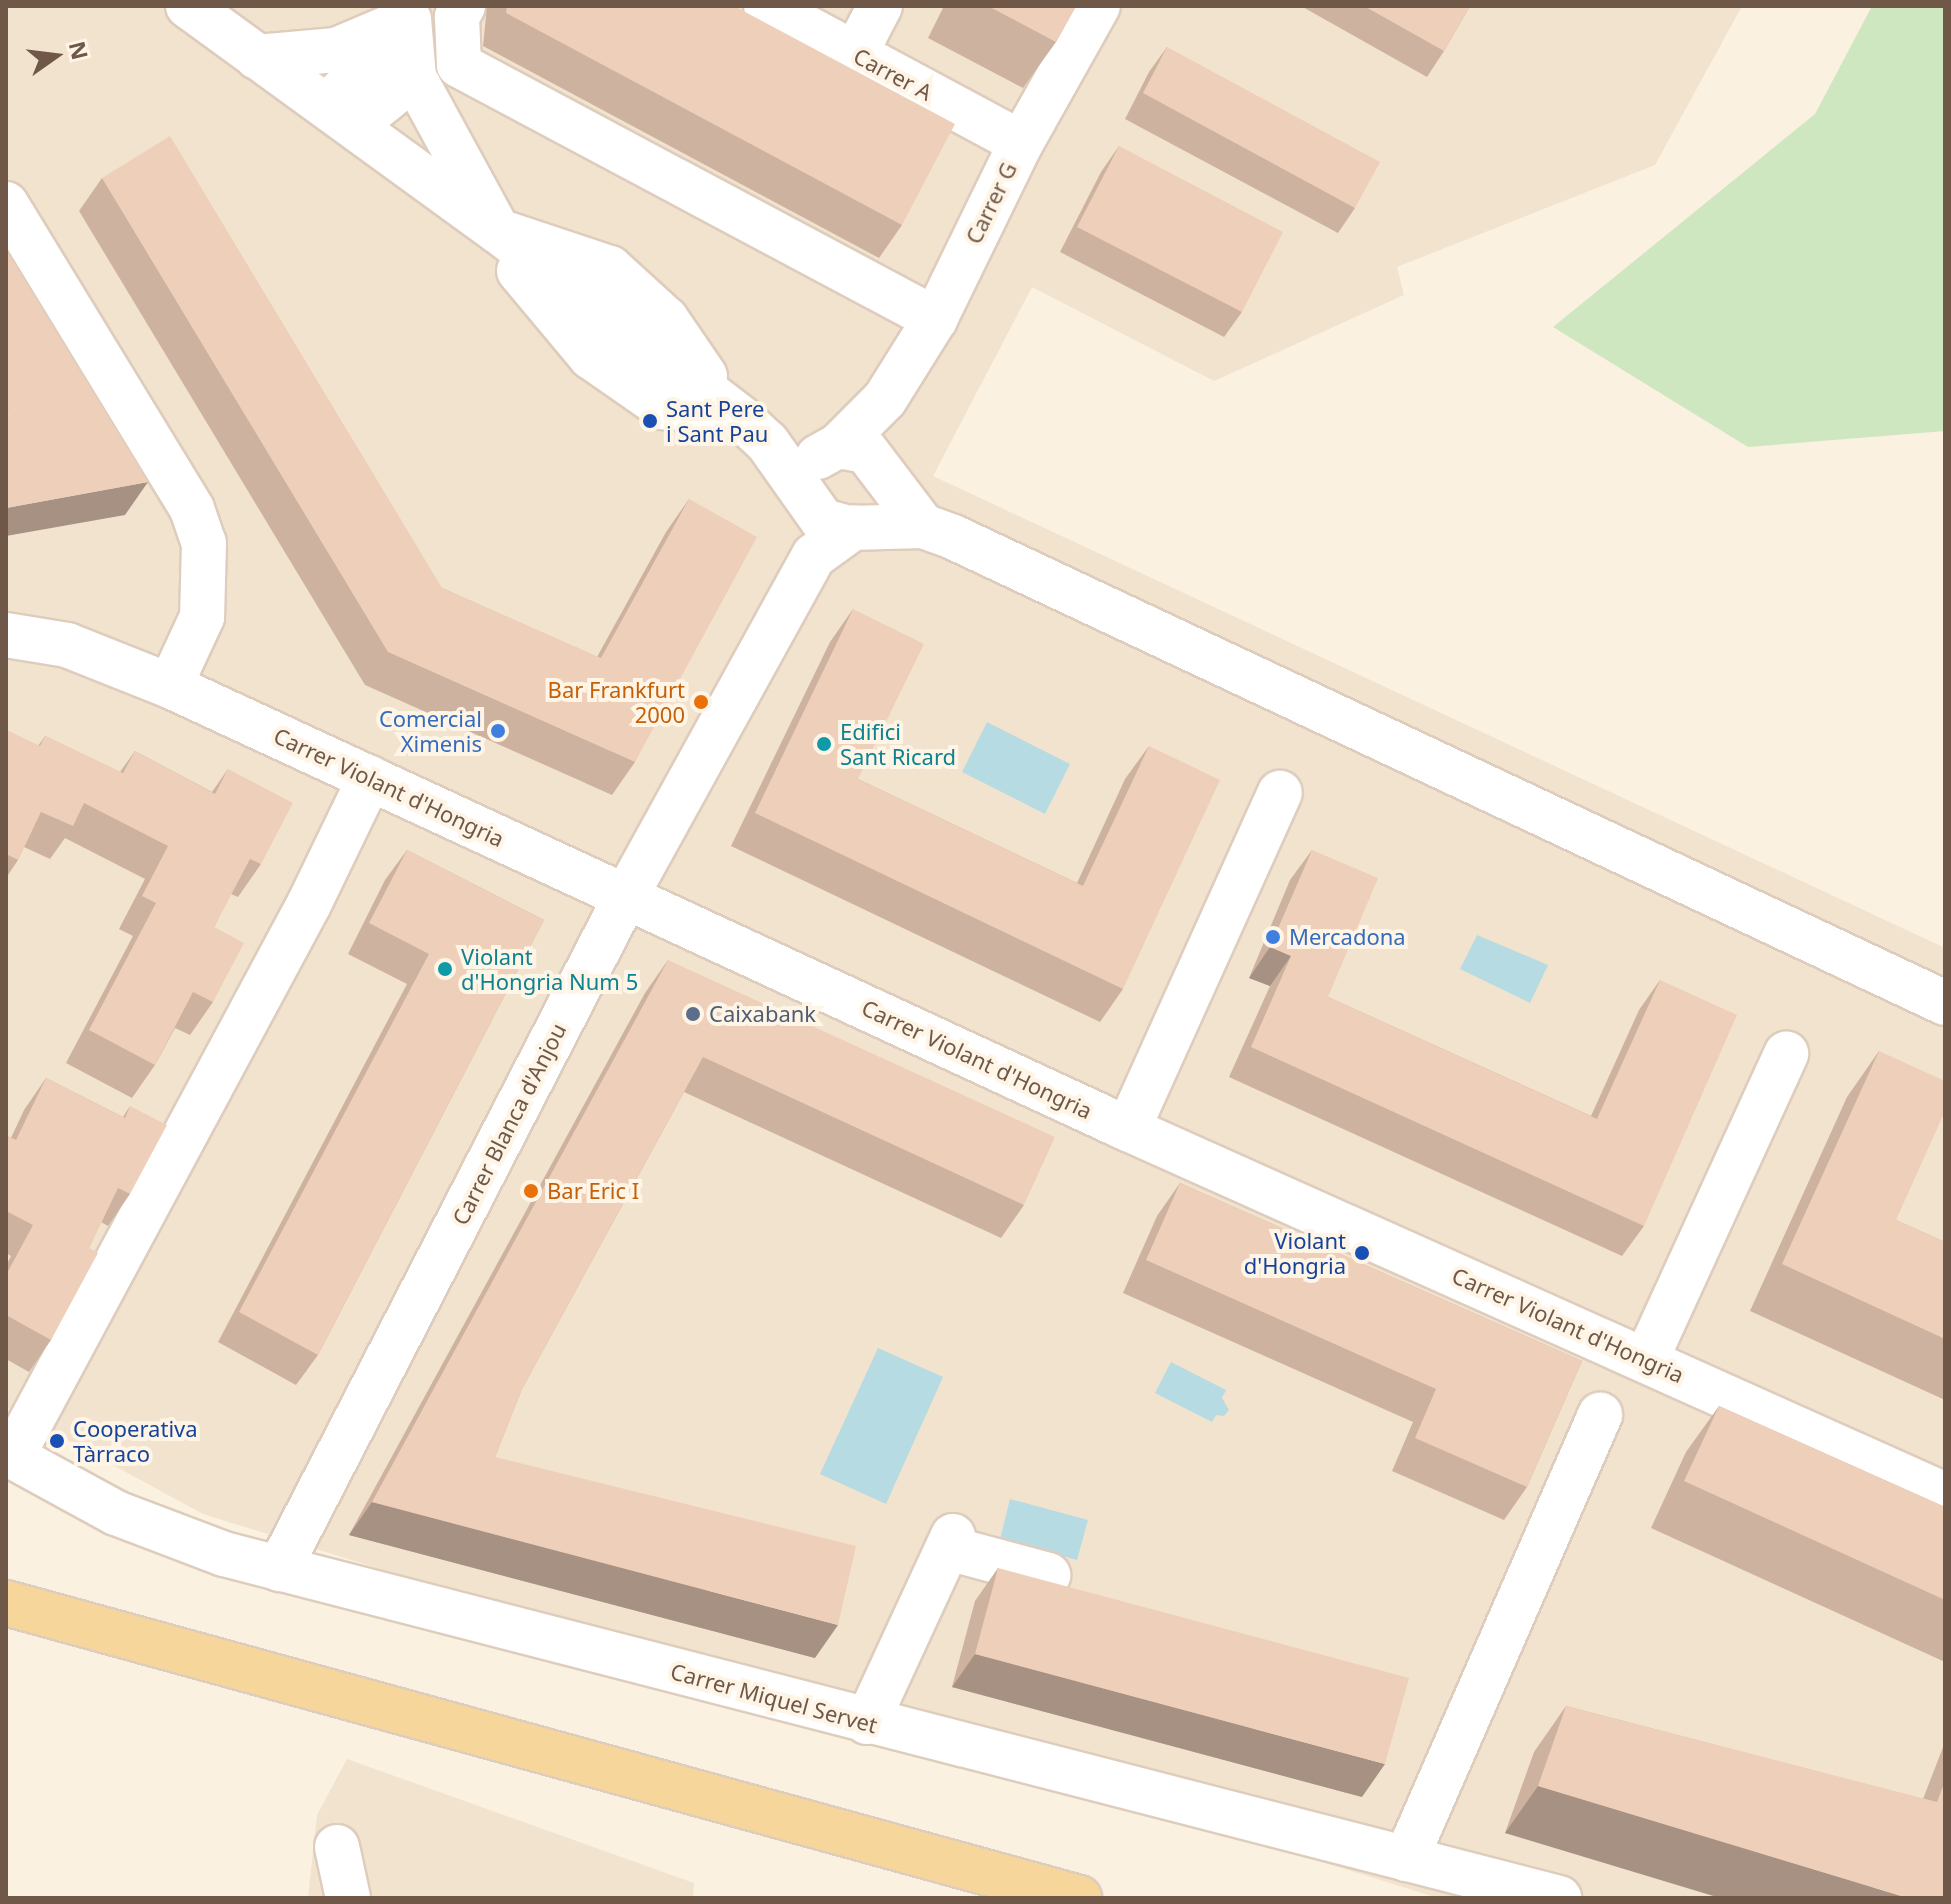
<!DOCTYPE html>
<meta charset="utf-8">
<style>
body{margin:0}
#map{position:relative;width:1951px;height:1904px;overflow:hidden;background:#fbf1e0;font-family:"Noto Sans",sans-serif}
div>[style]{position:absolute}
.residential>*{inset:0;background:#f2e3cf}
.green>*{inset:0;background:#cfe7c0}
.water>*{inset:0;background:#b6dbe2}
.roads{filter:drop-shadow(2px 0 #decdbd) drop-shadow(-2px 0 #decdbd) drop-shadow(0 2px #decdbd) drop-shadow(0 -2px #decdbd)}
.minor>*{height:44px;margin:-22px;padding:0 22px;transform-origin:22px;border-radius:22px;background:#fff}
.major>*{height:44px;margin:-22px;padding:0 22px;transform-origin:22px;border-radius:22px;background:#f7d69b}
.wall>*{inset:0;background:#cdb29f}
.shaded-wall>*{inset:0;background:#a79182}
.building>*{inset:0;background:#eecfb9}
.dots>*{width:22px;height:22px;translate:-50% -50%;box-sizing:border-box;border:4px solid #fef5e6;border-radius:50%}
span{translate:-50% -50%;white-space:nowrap;text-align:center;line-height:1.15;-webkit-text-stroke:8px #fef5e6;paint-order:stroke}
.street-label{font-size:22px;color:#705849}
.transit-label{font-size:22px;color:#164399}
.left{translate:0 -50%;text-align:left}
.right{translate:-100% -50%;text-align:right}
.food-label{font-size:22px;color:#c56008}
.shop-label{font-size:22px;color:#366cbe}
.culture-label{font-size:22px;color:#0d838f}
.service-label{font-size:22px;color:#4e5e75}
.frame{position:absolute;inset:0;border:8px solid #705849;pointer-events:none}
.north{position:absolute;left:16px;top:16px;width:80px;height:80px;-webkit-text-stroke:6px #fef5e6;paint-order:stroke;rotate:76deg;font-size:22px;font-weight:700;line-height:32px;text-align:center;color:#705849}
.north::after{content:'';display:block;margin:auto;width:28px;height:36px;background:#705849;clip-path:polygon(50% 0,100% 100%,50% 72%,0 100%)}
</style>
<div id="map">
<div class="residential">
<i style="clip-path:polygon(6px 6px,1742px 6px,1655px 165px,1397px 267px,1404px 295px,1214px 381px,1032px 287px,933px 476px,1945px 948px,1945px 1898px,1438px 1898px,203px 1514px,6px 1407px)"></i>
<i style="clip-path:polygon(347px 1759px,694px 1883px,693px 1898px,308px 1898px,317px 1815px)"></i>
</div>
<div class="green">
<i style="clip-path:polygon(1872px 6px,1945px 6px,1945px 431px,1748px 447px,1553px 327px,1815px 114px)"></i>
</div>
<div class="water">
<i style="clip-path:polygon(987px 722px,1070px 764px,1045px 814px,962px 772px)"></i>
<i style="clip-path:polygon(1477px 935px,1548px 965px,1530px 1003px,1460px 969px)"></i>
<i style="clip-path:polygon(878px 1348px,943px 1377px,886px 1504px,820px 1474px)"></i>
<i style="clip-path:polygon(1171px 1362px,1226px 1390px,1222px 1398px,1229px 1410px,1224px 1416px,1216px 1415px,1212px 1422px,1155px 1393px)"></i>
<i style="clip-path:polygon(1010px 1499px,1088px 1520px,1077px 1560px,1000px 1539px)"></i>
</div>
<div class="roads">
<div class="minor">
<i style="left:188px;top:6px;width:383px;rotate:36deg"></i>
<i style="left:498px;top:231px;width:309px;rotate:37.6deg"></i>
<i style="left:743px;top:420px;width:33px;rotate:43deg"></i>
<i style="left:767px;top:442px;width:97px;rotate:54.7deg"></i>
<i style="left:823px;top:521px;width:28px;rotate:15deg"></i>
<i style="left:850px;top:528px;width:73px;rotate:-1.6deg"></i>
<i style="left:923px;top:526px;width:32px;rotate:20deg"></i>
<i style="left:953px;top:537px;width:1096px;rotate:25.16deg"></i>
<i style="left:463px;top:6px;width:13px;rotate:119deg"></i>
<i style="left:457px;top:17px;width:48px;rotate:87.6deg"></i>
<i style="left:459px;top:65px;width:540px;rotate:28.08deg"></i>
<i style="left:766px;top:6px;width:289px;rotate:28.2deg"></i>
<i style="left:409px;top:19px;width:58px;rotate:85.1deg"></i>
<i style="left:414px;top:77px;width:175px;rotate:61.4deg"></i>
<i style="left:498px;top:231px;width:118px;rotate:18.3deg"></i>
<i style="left:610px;top:268px;width:76px;rotate:42.3deg"></i>
<i style="left:666px;top:319px;width:69px;rotate:55.6deg"></i>
<i style="left:855px;top:54px;width:54px;rotate:-62.5deg"></i>
<i style="left:257px;top:57px;width:79px;rotate:-5.1deg"></i>
<i style="left:336px;top:50px;width:79px;rotate:-23deg"></i>
<i style="left:332px;top:110px;width:19px;rotate:-65deg"></i>
<i style="left:340px;top:93px;width:86px;rotate:-46.9deg"></i>
<i style="left:332px;top:110px;width:41px"></i>
<i style="left:373px;top:110px;width:53px;rotate:-38.8deg"></i>
<i style="left:6px;top:204px;width:357px;rotate:58.6deg"></i>
<i style="left:192px;top:509px;width:36px;rotate:71deg"></i>
<i style="left:204px;top:543px;width:74px;rotate:91.5deg"></i>
<i style="left:202px;top:617px;width:76px;rotate:114.9deg"></i>
<i style="left:519px;top:271px;width:112px;rotate:50.1deg"></i>
<i style="left:591px;top:357px;width:88px;rotate:34.8deg"></i>
<i style="left:663px;top:407px;width:65px;rotate:1.8deg"></i>
<i style="left:838px;top:446px;width:66px;rotate:-45deg"></i>
<i style="left:885px;top:399px;width:94px;rotate:-58deg"></i>
<i style="left:935px;top:319px;width:196px;rotate:-64deg"></i>
<i style="left:1021px;top:143px;width:157px;rotate:-60.7deg"></i>
<i style="left:818px;top:457px;width:23px;rotate:-29deg"></i>
<i style="left:838px;top:446px;width:28px;rotate:10deg"></i>
<i style="left:866px;top:451px;width:94px;rotate:52.8deg"></i>
<i style="left:6px;top:635px;width:62px;rotate:9.3deg"></i>
<i style="left:67px;top:645px;width:111px;rotate:21.7deg"></i>
<i style="left:170px;top:686px;width:1055px;rotate:24.82deg"></i>
<i style="left:1128px;top:1129px;width:895px;rotate:24.13deg"></i>
<i style="left:1128px;top:1129px;width:369px;rotate:-65.7deg"></i>
<i style="left:1646px;top:1360px;width:337px;rotate:-65.4deg"></i>
<i style="left:6px;top:1453px;width:125px;rotate:28.6deg"></i>
<i style="left:116px;top:1513px;width:116px;rotate:20.8deg"></i>
<i style="left:224px;top:1554px;width:1379px;rotate:14.45deg"></i>
<i style="left:12px;top:1457px;width:628px;rotate:-61.76deg"></i>
<i style="left:309px;top:904px;width:140px;rotate:-64.2deg"></i>
<i style="left:948px;top:1548px;width:104px;rotate:15.1deg"></i>
<i style="left:279px;top:1569px;width:757px;rotate:-62.72deg"></i>
<i style="left:626px;top:896px;width:389px;rotate:-61.1deg"></i>
<i style="left:814px;top:556px;width:49px;rotate:-35.9deg"></i>
<i style="left:867px;top:1722px;width:205px;rotate:-65.2deg"></i>
<i style="left:337px;top:1847px;width:52px;rotate:77.8deg"></i>
<i style="left:1406px;top:1859px;width:485px;rotate:-66.4deg"></i>
</div>
<div class="major">
<i style="left:6px;top:1603px;width:1113px;rotate:15.37deg"></i>
</div>
</div>
<div class="wall">
<i style="clip-path:polygon(487px 6px,734px 6px,902px 225px,879px 258px,483px 46px)"></i>
<i style="clip-path:polygon(944px 6px,1076px 6px,1056px 42px,1023px 88px,928px 38px)"></i>
<i style="clip-path:polygon(1301px 6px,1470px 6px,1444px 51px,1427px 77px)"></i>
<i style="clip-path:polygon(1167px 47px,1355px 208px,1338px 233px,1125px 119px,1149px 72px)"></i>
<i style="clip-path:polygon(1119px 146px,1242px 312px,1224px 337px,1060px 252px,1101px 172px)"></i>
<i style="clip-path:polygon(102px 178px,442px 588px,597px 657px,666px 532px,689px 499px,635px 762px,612px 795px,365px 685px,79px 211px)"></i>
<i style="clip-path:polygon(853px 609px,858px 779px,1077px 883px,1125px 779px,1149px 746px,1123px 989px,1100px 1022px,731px 846px,830px 642px)"></i>
<i style="clip-path:polygon(6px 730px,38px 746px,45px 736px,120px 772px,135px 751px,212px 792px,228px 769px,261px 864px,238px 897px,231px 894px,214px 927px,213px 1002px,190px 1035px,175px 1028px,155px 1065px,132px 1098px,66px 1063px,133px 936px,119px 929px,145px 879px,65px 838px,50px 859px,24px 847px,18px 860px,6px 878px)"></i>
<i style="clip-path:polygon(407px 850px,544px 920px,318px 1355px,296px 1385px,218px 1342px,407px 984px,348px 954px,385px 880px)"></i>
<i style="clip-path:polygon(1312px 850px,1328px 997px,1591px 1116px,1639px 1010px,1660px 980px,1644px 1226px,1622px 1256px,1229px 1077px,1270px 986px,1249px 978px,1290px 880px)"></i>
<i style="clip-path:polygon(668px 960px,1024px 1205px,1001px 1238px,684px 1092px,522px 1389px,495px 1457px,815px 1658px,349px 1535px,645px 993px)"></i>
<i style="clip-path:polygon(1879px 1051px,1896px 1220px,1945px 1242px,1945px 1400px,1750px 1311px,1847px 1097px)"></i>
<i style="clip-path:polygon(46px 1078px,123px 1117px,130px 1106px,130px 1194px,108px 1226px,101px 1222px,89px 1248px,51px 1340px,29px 1372px,6px 1359px,6px 1266px,11px 1256px,6px 1253px,6px 1135px,11px 1138px,24px 1110px)"></i>
<i style="clip-path:polygon(1180px 1183px,1582px 1361px,1527px 1487px,1504px 1520px,1392px 1471px,1413px 1422px,1123px 1293px,1157px 1216px)"></i>
<i style="clip-path:polygon(1719px 1406px,1945px 1507px,1945px 1662px,1651px 1528px,1686px 1452px)"></i>
<i style="clip-path:polygon(998px 1568px,1362px 1797px,952px 1687px,975px 1601px)"></i>
<i style="clip-path:polygon(1566px 1706px,1923px 1799px,1945px 1742px,1945px 1898px,1505px 1833px,1534px 1752px)"></i>
</div>
<div class="shaded-wall">
<i style="clip-path:polygon(148px 482px,125px 515px,6px 536px,6px 508px)"></i>
<i style="clip-path:polygon(1270px 947px,1291px 956px,1270px 986px,1249px 978px)"></i>
<i style="clip-path:polygon(372px 1502px,838px 1625px,815px 1658px,349px 1535px)"></i>
<i style="clip-path:polygon(975px 1654px,1385px 1764px,1362px 1797px,952px 1687px)"></i>
<i style="clip-path:polygon(1538px 1786px,1908px 1898px,1720px 1898px,1505px 1833px)"></i>
</div>
<div class="building">
<i style="clip-path:polygon(507px 6px,734px 6px,955px 124px,902px 225px,506px 13px)"></i>
<i style="clip-path:polygon(988px 6px,1076px 6px,1056px 42px)"></i>
<i style="clip-path:polygon(1364px 6px,1470px 6px,1444px 51px)"></i>
<i style="clip-path:polygon(1167px 47px,1380px 162px,1355px 208px,1143px 93px)"></i>
<i style="clip-path:polygon(170px 136px,442px 588px,601px 658px,689px 499px,757px 537px,635px 762px,388px 652px,102px 178px)"></i>
<i style="clip-path:polygon(1119px 146px,1283px 232px,1242px 312px,1077px 227px)"></i>
<i style="clip-path:polygon(6px 250px,148px 482px,6px 508px,6px 417px,9px 416px,6px 411px)"></i>
<i style="clip-path:polygon(853px 609px,924px 644px,858px 779px,1083px 886px,1149px 746px,1220px 780px,1123px 989px,755px 813px)"></i>
<i style="clip-path:polygon(6px 730px,40px 746px,45px 736px,123px 773px,135px 751px,215px 794px,228px 769px,293px 803px,261px 864px,250px 859px,214px 927px,244px 943px,213px 1002px,193px 992px,155px 1065px,89px 1030px,156px 903px,142px 896px,168px 846px,84px 803px,73px 826px,41px 812px,18px 860px,6px 854px)"></i>
<i style="clip-path:polygon(407px 850px,544px 920px,318px 1355px,239px 1312px,429px 954px,369px 923px)"></i>
<i style="clip-path:polygon(1312px 850px,1378px 878px,1328px 997px,1597px 1119px,1660px 980px,1737px 1015px,1644px 1226px,1251px 1047px,1291px 956px,1270px 947px)"></i>
<i style="clip-path:polygon(668px 960px,1055px 1137px,1024px 1205px,703px 1057px,522px 1389px,495px 1457px,856px 1546px,838px 1625px,372px 1502px)"></i>
<i style="clip-path:polygon(1879px 1051px,1945px 1081px,1945px 1111px,1896px 1220px,1945px 1242px,1945px 1339px,1782px 1264px)"></i>
<i style="clip-path:polygon(46px 1078px,125px 1118px,130px 1106px,167px 1125px,130px 1194px,118px 1188px,89px 1248px,98px 1253px,51px 1340px,6px 1315px,6px 1275px,33px 1225px,6px 1211px,6px 1135px,16px 1140px)"></i>
<i style="clip-path:polygon(1180px 1183px,1582px 1361px,1527px 1487px,1415px 1438px,1436px 1389px,1146px 1260px)"></i>
<i style="clip-path:polygon(1719px 1406px,1945px 1507px,1945px 1600px,1684px 1481px)"></i>
<i style="clip-path:polygon(998px 1568px,1409px 1678px,1385px 1764px,975px 1654px)"></i>
<i style="clip-path:polygon(1566px 1706px,1937px 1802px,1945px 1781px,1945px 1898px,1908px 1898px,1538px 1786px)"></i>
</div>
<div class="dots">
<i style="left:650px;top:421px;background:#1a4fb4"></i>
<i style="left:701px;top:702px;background:#e8710a"></i>
<i style="left:498px;top:731px;background:#3f7fe0"></i>
<i style="left:824px;top:744px;background:#0f9aa8"></i>
<i style="left:1273px;top:937px;background:#3f7fe0"></i>
<i style="left:445px;top:969px;background:#0f9aa8"></i>
<i style="left:693px;top:1014px;background:#5c6f8a"></i>
<i style="left:531px;top:1191px;background:#e8710a"></i>
<i style="left:1362px;top:1253px;background:#1a4fb4"></i>
<i style="left:57px;top:1441px;background:#1a4fb4"></i>
</div>
<div class="street-label">
<span style="left:893px;top:74px;rotate:28deg">Carrer A</span>
<span style="left:991px;top:203px;rotate:-64deg">Carrer G</span>
<span style="left:389px;top:787px;rotate:25deg">Carrer Violant d'Hongria</span>
<span style="left:977px;top:1059px;rotate:25deg">Carrer Violant d'Hongria</span>
<span style="left:509px;top:1124px;rotate:-63deg">Carrer Blanca d'Anjou</span>
<span style="left:1568px;top:1325px;rotate:24deg">Carrer Violant d'Hongria</span>
<span style="left:774px;top:1698px;rotate:15deg">Carrer Miquel Servet</span>
</div>
<div class="transit-label">
<span class="left" style="left:666px;top:421px">Sant Pere<br>i Sant Pau</span>
<span class="right" style="left:1346px;top:1253px">Violant<br>d'Hongria</span>
<span class="left" style="left:73px;top:1441px">Cooperativa<br>Tàrraco</span>
</div>
<div class="food-label">
<span class="right" style="left:685px;top:702px">Bar Frankfurt<br>2000</span>
<span class="left" style="left:547px;top:1191px">Bar Eric I</span>
</div>
<div class="shop-label">
<span class="right" style="left:482px;top:731px">Comercial<br>Ximenis</span>
<span class="left" style="left:1289px;top:937px">Mercadona</span>
</div>
<div class="culture-label">
<span class="left" style="left:840px;top:744px">Edifici<br>Sant Ricard</span>
<span class="left" style="left:461px;top:969px">Violant<br>d'Hongria Num 5</span>
</div>
<div class="service-label">
<span class="left" style="left:709px;top:1014px">Caixabank</span>
</div>
<div class="frame"></div>
<div class="north">N</div>
</div>
